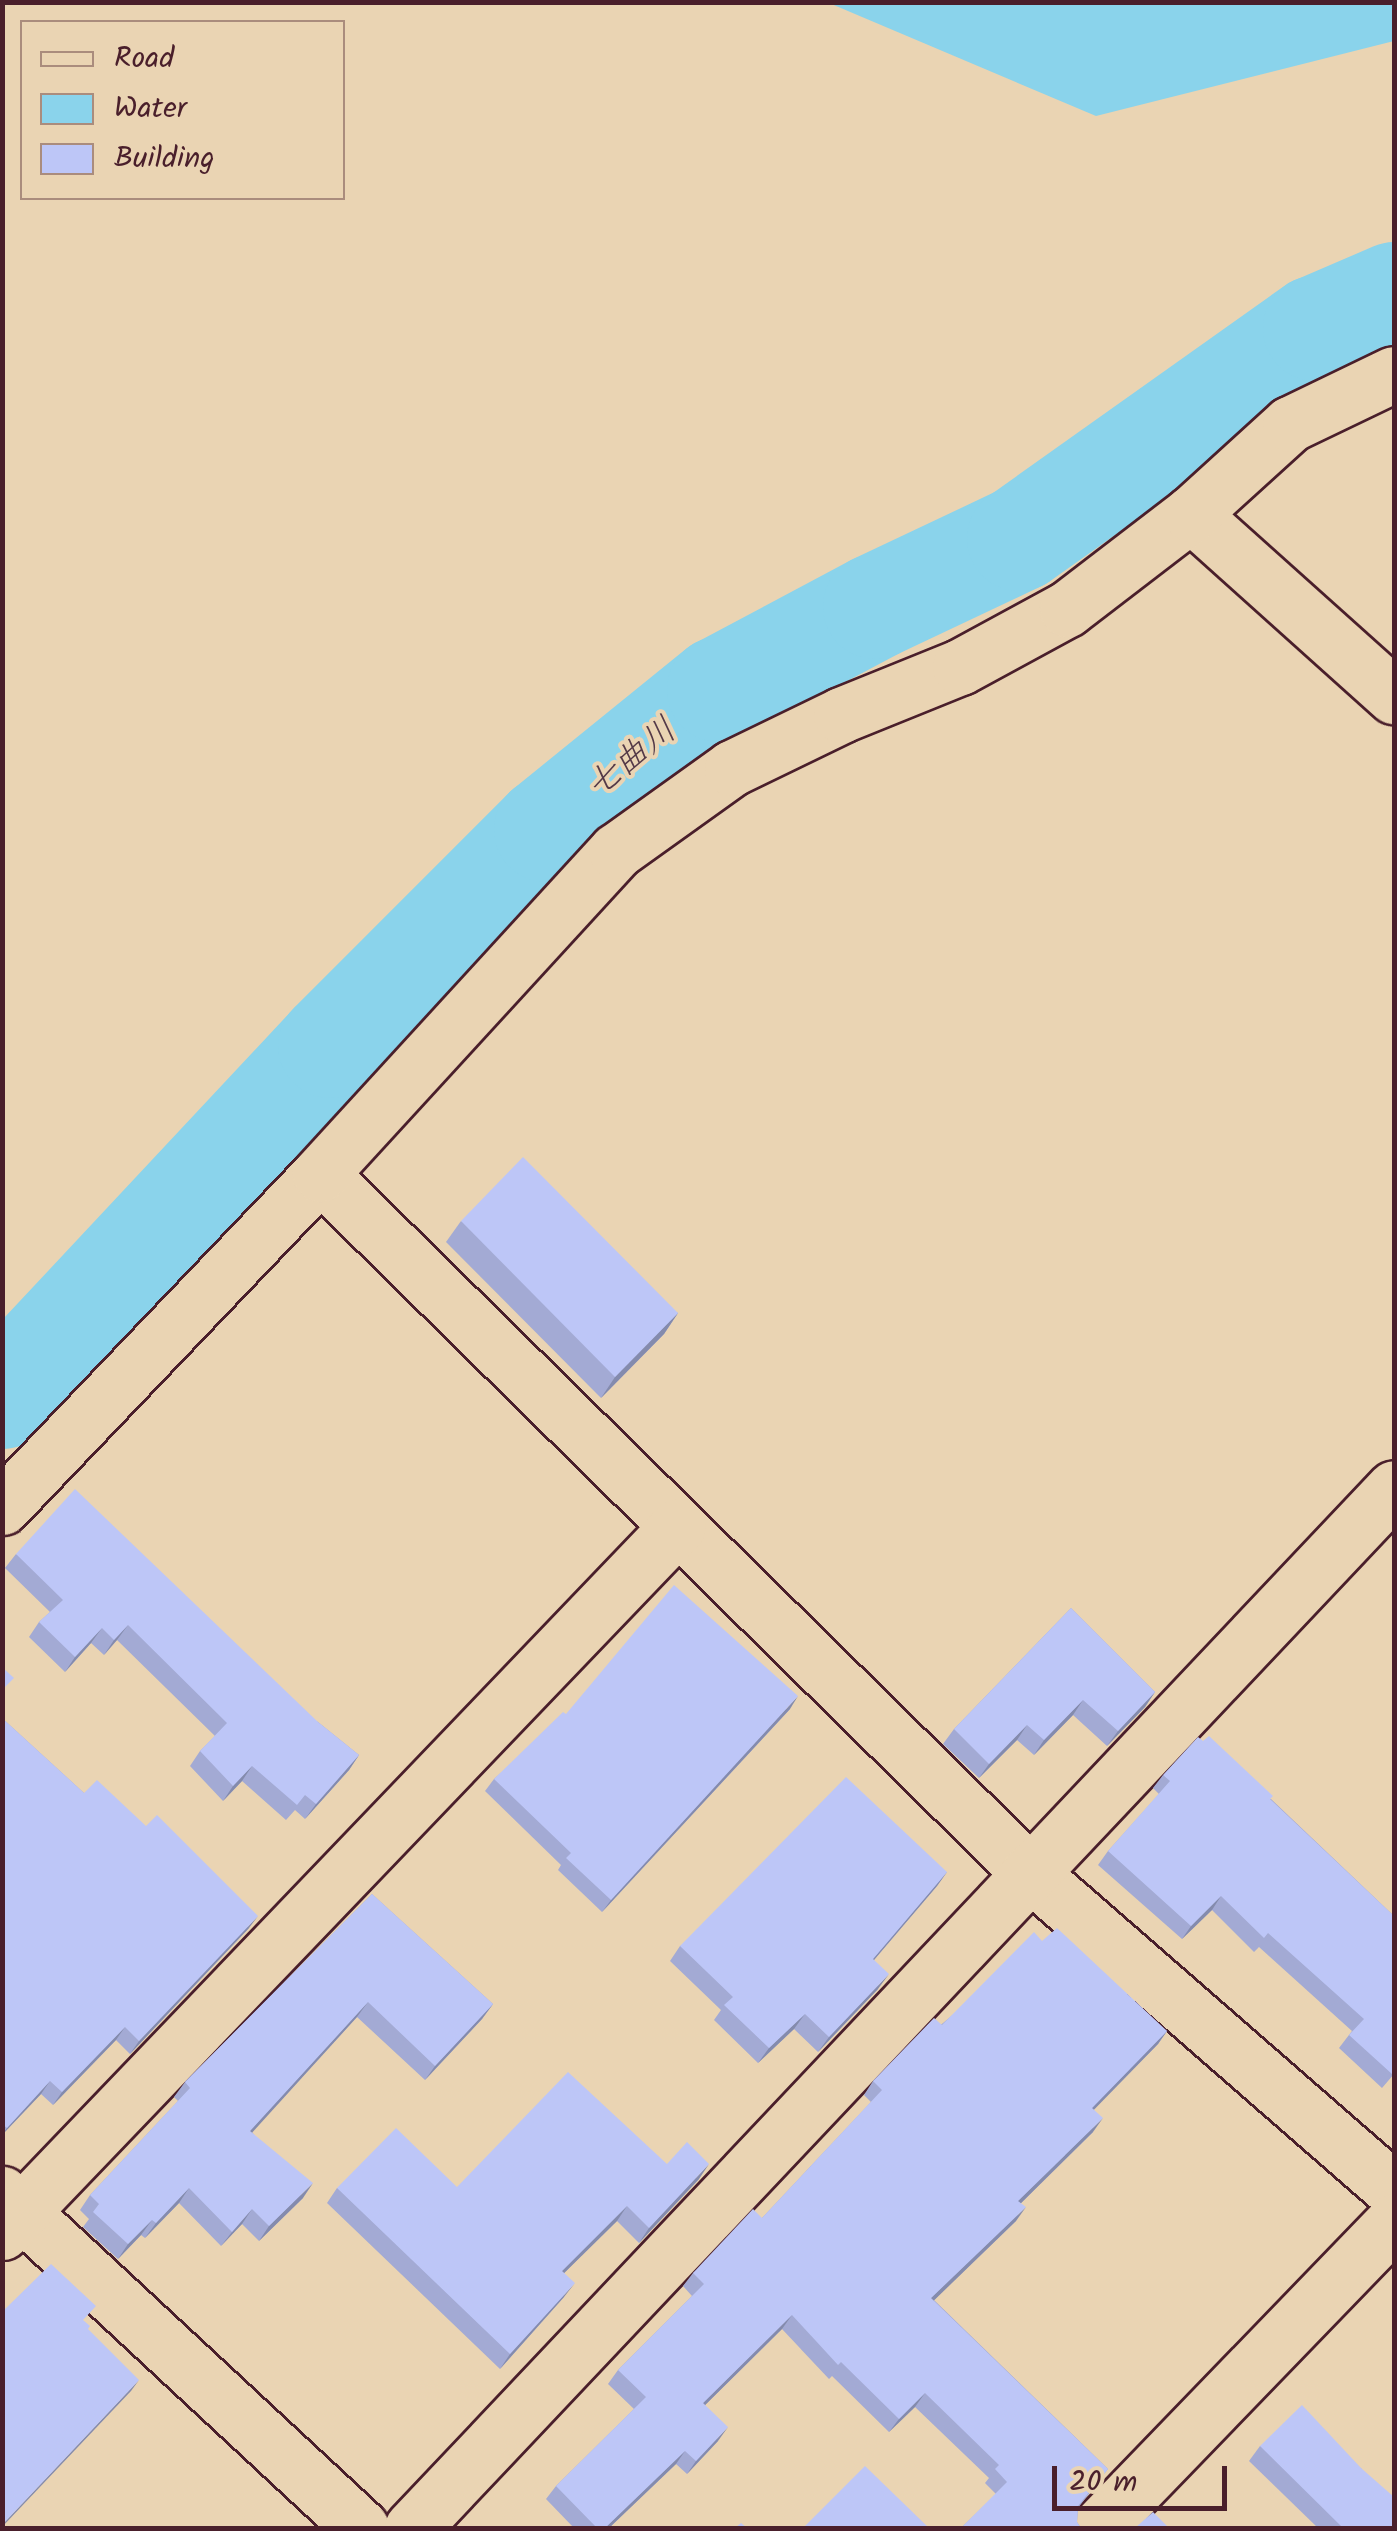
<!DOCTYPE html>
<meta charset="utf-8">
<style>
body{margin:0}
#map{position:relative;width:1397px;height:2531px;overflow:hidden;background:#ead4b3;font-family:Kalam,"Klee One",sans-serif}
div>[style]{position:absolute}
.water>*{inset:0;background:#8ad3eb}
.river>*{height:105px;margin:-52.5px;padding:0 52.5px;transform-origin:52.5px;border-radius:52.5px;background:#8ad3eb}
.roads{filter:drop-shadow(2px 0 #4a1f2b) drop-shadow(-2px 0 #4a1f2b) drop-shadow(0 2px #4a1f2b) drop-shadow(0 -2px #4a1f2b)}
.minor>*{height:55px;margin:-27.5px;padding:0 27.5px;transform-origin:27.5px;border-radius:27.5px;background:#ead4b3}
.wall>*{inset:0;background:#a3aad4}
.shaded-wall>*{inset:0;background:#848bad}
.building>*{inset:0;background:#bdc6f7}
span{translate:-50% -50%;white-space:nowrap;text-align:center;line-height:1.15;-webkit-text-stroke:8px #ead4b3;paint-order:stroke}
.water-label{font-size:35px;color:#543a48;font-style:italic}
.frame{position:absolute;inset:0;border:5px solid #4a1f2b;pointer-events:none}
.legend{position:absolute;left:20px;top:20px;width:325px;height:180px;box-sizing:border-box;background:#ead4b3;border:2px solid #aa8c7d;margin:0;padding:12px 18px;list-style:none;font-size:30px;color:#4a1f2b}
.legend li{display:flex;align-items:center;gap:20px;height:50px}
.legend b{width:50px;border:2px solid #aa8c7d}
.scale{position:absolute;left:1052px;top:2466px;width:175px;height:45px;box-sizing:border-box;border:5px solid #4a1f2b;border-top:0;padding-left:12px;font-size:30px;line-height:35px;white-space:nowrap;color:#4a1f2b;-webkit-text-stroke:8px #ead4b3;paint-order:stroke}
</style>
<div id="map">
<div class="water">
<i style="clip-path:polygon(829px 3px,1394px 3px,1394px 41px,1096px 116px)"></i>
</div>
<div class="river">
<i style="left:2px;top:1396px;width:480px;rotate:-46.9deg"></i>
<i style="left:330px;top:1045px;width:305px;rotate:-45deg"></i>
<i style="left:546px;top:829px;width:223px;rotate:-39deg"></i>
<i style="left:719px;top:689px;width:177px;rotate:-28deg"></i>
<i style="left:875px;top:606px;width:159px;rotate:-25.3deg"></i>
<i style="left:1019px;top:538px;width:363px;rotate:-35.4deg"></i>
<i style="left:1315px;top:328px;width:86px;rotate:-23.3deg"></i>
</div>
<div class="roads">
<div class="minor">
<i style="left:1191px;top:514px;width:273px;rotate:41.9deg"></i>
<i style="left:320px;top:1174px;width:995px;rotate:44.55deg"></i>
<i style="left:1029px;top:1872px;width:484px;rotate:41.1deg"></i>
<i style="left:2px;top:1507px;width:460px;rotate:-46.3deg"></i>
<i style="left:320px;top:1174px;width:438px;rotate:-47.5deg"></i>
<i style="left:616px;top:851px;width:143px;rotate:-35.6deg"></i>
<i style="left:732px;top:768px;width:121px;rotate:-25.9deg"></i>
<i style="left:841px;top:715px;width:128px;rotate:-22deg"></i>
<i style="left:960px;top:667px;width:122px;rotate:-28.5deg"></i>
<i style="left:1067px;top:609px;width:156px;rotate:-37.5deg"></i>
<i style="left:1191px;top:514px;width:134px;rotate:-42.3deg"></i>
<i style="left:1290px;top:424px;width:115px;rotate:-25.7deg"></i>
<i style="left:2px;top:2194px;width:490px;rotate:42.9deg"></i>
<i style="left:2px;top:2232px;width:977px;rotate:-46.24deg"></i>
<i style="left:412px;top:2528px;width:1430px;rotate:-46.64deg"></i>
<i style="left:1098px;top:2528px;width:426px;rotate:-46deg"></i>
</div>
</div>
<div class="wall">
<i style="clip-path:polygon(461px 1221px,678px 1313px,664px 1334px,601px 1398px,446px 1242px)"></i>
<i style="clip-path:polygon(16px 1554px,318px 1722px,359px 1755px,349px 1770px,305px 1819px,295px 1810px,286px 1820px,242px 1781px,223px 1801px,190px 1766px,200px 1751px,215px 1736px,117px 1640px,104px 1655px,91px 1643px,65px 1672px,29px 1637px,39px 1622px,50px 1612px,5px 1568px)"></i>
<i style="clip-path:polygon(1071px 1608px,1155px 1692px,1145px 1707px,1107px 1746px,1073px 1715px,1034px 1755px,1017px 1740px,979px 1778px,943px 1744px,954px 1729px)"></i>
<i style="clip-path:polygon(790px 1709px,602px 1912px,558px 1870px,561px 1865px,485px 1791px,494px 1779px,566px 1714px)"></i>
<i style="clip-path:polygon(2px 1718px,84px 1793px,249px 1928px,130px 2054px,116px 2040px,53px 2105px,41px 2094px,2px 2135px)"></i>
<i style="clip-path:polygon(1163px 1775px,1271px 1799px,1394px 1916px,1394px 2074px,1382px 2088px,1339px 2048px,1352px 2031px,1259px 1947px,1254px 1952px,1212px 1910px,1182px 1939px,1098px 1865px,1108px 1851px,1159px 1794px,1153px 1788px)"></i>
<i style="clip-path:polygon(947px 1872px,937px 1886px,874px 1960px,878px 1989px,818px 2052px,794px 2029px,758px 2063px,714px 2020px,721px 2010px,670px 1961px,680px 1946px)"></i>
<i style="clip-path:polygon(372px 1894px,493px 2004px,482px 2019px,425px 2080px,357px 2017px,252px 2132px,303px 2198px,259px 2241px,242px 2224px,221px 2246px,179px 2203px,145px 2238px,141px 2235px,118px 2259px,83px 2227px,89px 2219px,80px 2210px,90px 2195px,178px 2101px,174px 2097px,185px 2082px)"></i>
<i style="clip-path:polygon(1042px 1941px,1167px 2031px,1158px 2044px,1094px 2109px,1093px 2132px,1021px 2203px,1016px 2221px,934px 2300px,1108px 2469px,1078px 2508px,1077px 2522px,1081px 2528px,961px 2528px,996px 2494px,985px 2483px,989px 2478px,915px 2407px,889px 2432px,832px 2376px,829px 2379px,782px 2329px,705px 2405px,718px 2441px,687px 2474px,676px 2464px,609px 2528px,574px 2528px,546px 2499px,556px 2486px,634px 2409px,608px 2384px,618px 2370px,692px 2296px,683px 2286px,693px 2273px,762px 2218px,871px 2102px,864px 2095px,873px 2081px)"></i>
<i style="clip-path:polygon(667px 2164px,699px 2179px,639px 2243px,617px 2221px,564px 2273px,564px 2297px,500px 2369px,327px 2203px,337px 2188px,457px 2187px)"></i>
<i style="clip-path:polygon(1260px 2446px,1361px 2468px,1394px 2528px,1318px 2528px,1249px 2461px)"></i>
</div>
<div class="shaded-wall">
<i style="clip-path:polygon(678px 1313px,664px 1334px,601px 1398px,615px 1377px)"></i>
<i style="clip-path:polygon(128px 1625px,117px 1640px,104px 1655px,114px 1640px)"></i>
<i style="clip-path:polygon(102px 1628px,91px 1643px,65px 1672px,75px 1657px)"></i>
<i style="clip-path:polygon(1155px 1692px,1145px 1707px,1107px 1746px,1118px 1731px)"></i>
<i style="clip-path:polygon(798px 1696px,790px 1709px,602px 1912px,611px 1900px)"></i>
<i style="clip-path:polygon(1083px 1700px,1073px 1715px,1034px 1755px,1044px 1740px)"></i>
<i style="clip-path:polygon(1027px 1725px,1017px 1740px,979px 1778px,989px 1764px)"></i>
<i style="clip-path:polygon(359px 1755px,349px 1770px,305px 1819px,316px 1804px)"></i>
<i style="clip-path:polygon(252px 1766px,242px 1781px,223px 1801px,233px 1786px)"></i>
<i style="clip-path:polygon(947px 1872px,937px 1886px,862px 1974px,873px 1959px)"></i>
<i style="clip-path:polygon(1221px 1896px,1212px 1910px,1182px 1939px,1191px 1926px)"></i>
<i style="clip-path:polygon(258px 1916px,249px 1928px,130px 2054px,139px 2041px)"></i>
<i style="clip-path:polygon(889px 1974px,878px 1989px,818px 2052px,829px 2037px)"></i>
<i style="clip-path:polygon(368px 2002px,357px 2017px,240px 2146px,250px 2131px)"></i>
<i style="clip-path:polygon(493px 2004px,482px 2019px,425px 2080px,435px 2066px)"></i>
<i style="clip-path:polygon(805px 2014px,794px 2029px,758px 2063px,769px 2048px)"></i>
<i style="clip-path:polygon(125px 2027px,116px 2040px,53px 2105px,62px 2092px)"></i>
<i style="clip-path:polygon(1167px 2031px,1158px 2044px,1083px 2121px,1092px 2108px)"></i>
<i style="clip-path:polygon(50px 2081px,41px 2094px,2px 2135px,7px 2128px)"></i>
<i style="clip-path:polygon(1103px 2118px,1093px 2132px,1009px 2215px,1018px 2201px)"></i>
<i style="clip-path:polygon(709px 2164px,699px 2179px,639px 2243px,649px 2228px)"></i>
<i style="clip-path:polygon(313px 2183px,303px 2198px,259px 2241px,269px 2226px)"></i>
<i style="clip-path:polygon(189px 2188px,179px 2203px,145px 2238px,156px 2223px)"></i>
<i style="clip-path:polygon(627px 2206px,617px 2221px,551px 2286px,562px 2271px)"></i>
<i style="clip-path:polygon(1026px 2207px,1016px 2221px,922px 2312px,931px 2298px)"></i>
<i style="clip-path:polygon(252px 2209px,242px 2224px,221px 2246px,232px 2232px)"></i>
<i style="clip-path:polygon(152px 2220px,141px 2235px,118px 2259px,128px 2244px)"></i>
<i style="clip-path:polygon(575px 2283px,564px 2297px,500px 2369px,510px 2354px)"></i>
<i style="clip-path:polygon(792px 2315px,782px 2329px,693px 2417px,703px 2403px)"></i>
<i style="clip-path:polygon(139px 2380px,131px 2391px,2px 2527px,2px 2525px)"></i>
<i style="clip-path:polygon(925px 2393px,915px 2407px,889px 2432px,899px 2419px)"></i>
<i style="clip-path:polygon(728px 2427px,718px 2441px,687px 2474px,696px 2461px)"></i>
<i style="clip-path:polygon(685px 2451px,676px 2464px,609px 2528px,605px 2528px)"></i>
</div>
<div class="building">
<i style="clip-path:polygon(523px 1157px,678px 1313px,615px 1377px,461px 1221px)"></i>
<i style="clip-path:polygon(75px 1489px,318px 1722px,359px 1755px,316px 1804px,305px 1795px,297px 1805px,252px 1766px,233px 1786px,200px 1751px,227px 1723px,128px 1625px,114px 1640px,102px 1628px,75px 1657px,39px 1622px,63px 1600px,16px 1554px)"></i>
<i style="clip-path:polygon(674px 1585px,798px 1696px,611px 1900px,566px 1858px,571px 1853px,494px 1779px,563px 1712px,566px 1714px)"></i>
<i style="clip-path:polygon(1071px 1608px,1155px 1692px,1118px 1731px,1083px 1700px,1044px 1740px,1027px 1725px,989px 1764px,954px 1729px)"></i>
<i style="clip-path:polygon(2px 1667px,14px 1678px,2px 1690px)"></i>
<i style="clip-path:polygon(2px 1718px,84px 1793px,97px 1780px,146px 1826px,157px 1815px,258px 1916px,139px 2041px,125px 2027px,62px 2092px,50px 2081px,7px 2128px,2px 2124px)"></i>
<i style="clip-path:polygon(1209px 1736px,1273px 1796px,1270px 1799px,1394px 1916px,1394px 2071px,1392px 2074px,1349px 2035px,1364px 2019px,1268px 1933px,1264px 1938px,1221px 1896px,1191px 1926px,1108px 1851px,1170px 1781px,1163px 1775px,1198px 1737px,1203px 1741px)"></i>
<i style="clip-path:polygon(846px 1777px,947px 1872px,873px 1959px,889px 1974px,829px 2037px,805px 2014px,769px 2048px,724px 2005px,733px 1997px,680px 1946px)"></i>
<i style="clip-path:polygon(372px 1894px,493px 2004px,435px 2066px,368px 2002px,250px 2131px,313px 2183px,269px 2226px,252px 2209px,232px 2232px,189px 2188px,156px 2223px,152px 2220px,128px 2244px,93px 2212px,99px 2204px,90px 2195px,190px 2088px,185px 2082px)"></i>
<i style="clip-path:polygon(1057px 1928px,1167px 2031px,1092px 2108px,1103px 2118px,1018px 2201px,1026px 2207px,931px 2298px,1108px 2469px,1078px 2506px,1077px 2522px,1081px 2528px,1050px 2528px,1048px 2526px,1046px 2528px,961px 2528px,1007px 2482px,995px 2469px,999px 2465px,925px 2393px,899px 2419px,841px 2362px,838px 2365px,792px 2315px,703px 2403px,728px 2427px,696px 2461px,685px 2451px,605px 2528px,597px 2528px,556px 2486px,646px 2397px,618px 2370px,704px 2284px,693px 2273px,753px 2209px,762px 2218px,882px 2090px,873px 2081px,934px 2018px,942px 2025px,1034px 1932px,1042px 1941px)"></i>
<i style="clip-path:polygon(568px 2072px,667px 2164px,687px 2142px,709px 2164px,649px 2228px,627px 2206px,562px 2271px,575px 2283px,510px 2354px,337px 2188px,396px 2128px,457px 2187px)"></i>
<i style="clip-path:polygon(51px 2264px,96px 2306px,83px 2320px,90px 2326px,88px 2329px,139px 2380px,2px 2525px,2px 2312px)"></i>
<i style="clip-path:polygon(1302px 2405px,1361px 2468px,1394px 2497px,1394px 2528px,1339px 2528px,1341px 2526px,1260px 2446px)"></i>
<i style="clip-path:polygon(865px 2466px,929px 2528px,803px 2528px)"></i>
<i style="clip-path:polygon(1153px 2512px,1169px 2528px,1135px 2528px)"></i>
<i style="clip-path:polygon(741px 2523px,747px 2528px,735px 2528px)"></i>
</div>
<div class="water-label">
<span style="left:632px;top:759px;rotate:-39deg">七曲川</span>
</div>
<div class="frame"></div>
<ul class="legend">
<li><b style="height:12px;background:#ead4b3"></b>Road</li>
<li><b style="height:28px;background:#8ad3eb"></b>Water</li>
<li><b style="height:28px;background:#bdc6f7"></b>Building</li>
</ul>
<div class="scale">20 m</div>
</div>
